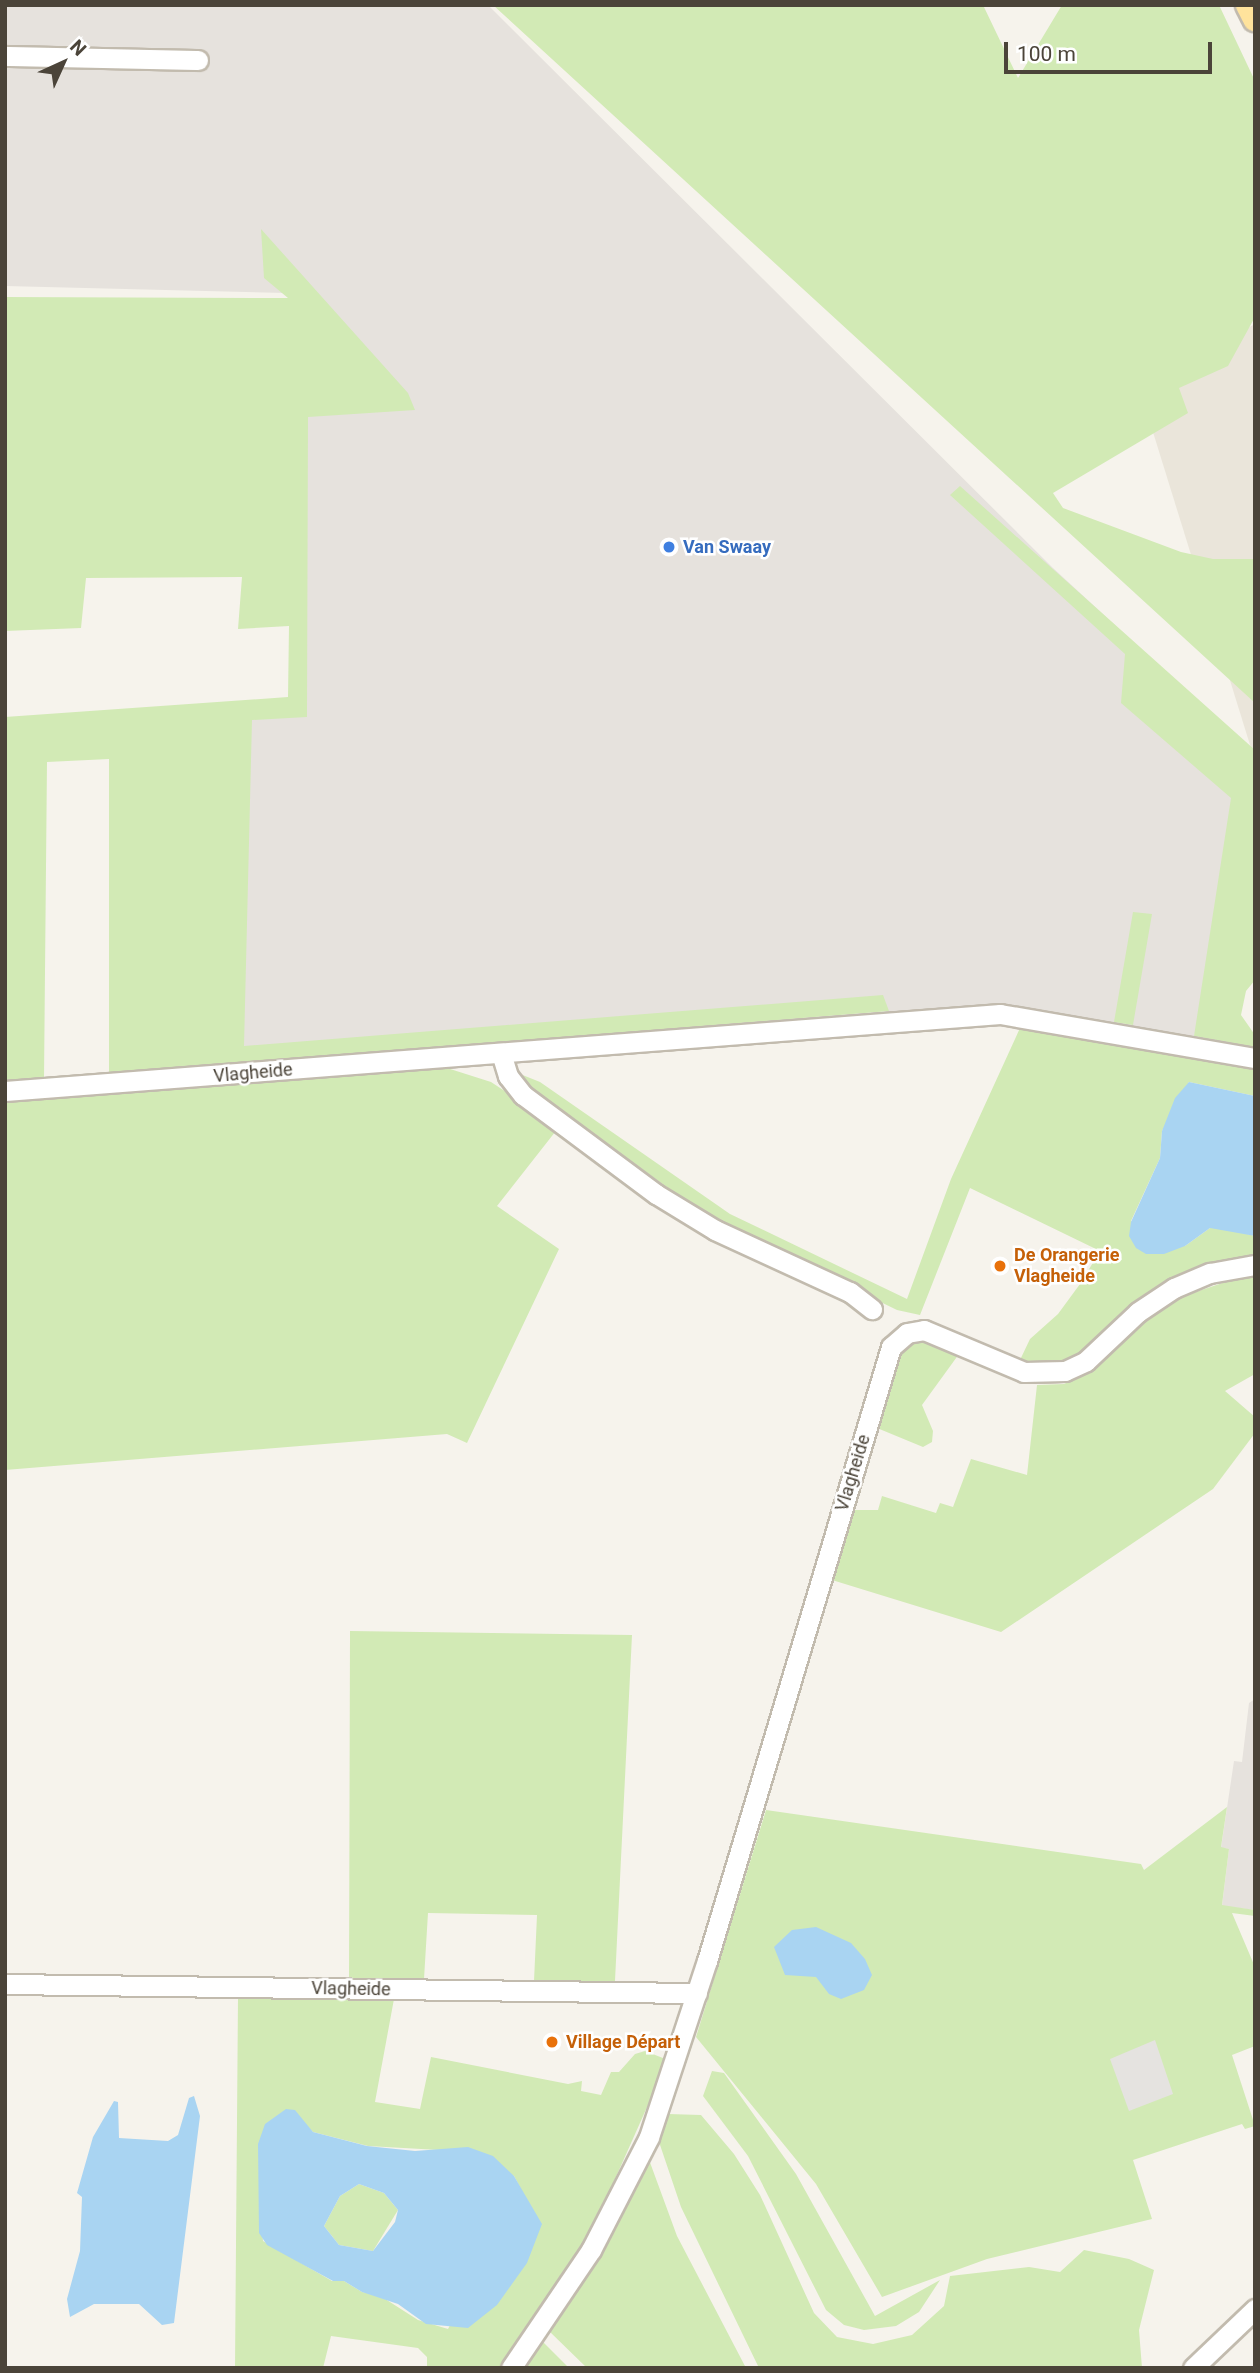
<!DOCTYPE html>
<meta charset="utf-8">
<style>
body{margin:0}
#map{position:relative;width:1260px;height:2373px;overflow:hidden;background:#f6f3ec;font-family:Roboto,sans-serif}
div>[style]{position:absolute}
.residential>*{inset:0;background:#eae5da}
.industrial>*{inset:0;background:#e6e2dd}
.green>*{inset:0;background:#d2eab5}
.parking>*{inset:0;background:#e5e3e0}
.water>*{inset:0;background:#a9d4f2}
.roads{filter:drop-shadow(2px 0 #c2bbae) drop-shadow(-2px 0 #c2bbae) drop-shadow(0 2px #c2bbae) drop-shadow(0 -2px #c2bbae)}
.minor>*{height:19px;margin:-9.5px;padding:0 9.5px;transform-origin:9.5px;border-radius:9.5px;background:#fff}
.major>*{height:24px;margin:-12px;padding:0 12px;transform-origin:12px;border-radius:12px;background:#ffe39c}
.dots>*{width:19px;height:19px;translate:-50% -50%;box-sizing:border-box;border:4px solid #fff;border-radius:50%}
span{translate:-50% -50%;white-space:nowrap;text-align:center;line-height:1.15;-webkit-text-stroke:5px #fff;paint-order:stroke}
.shop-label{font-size:18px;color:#366cbe;font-weight:700}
.left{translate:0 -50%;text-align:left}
.street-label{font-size:18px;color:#4b4439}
.food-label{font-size:18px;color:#c56008;font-weight:700}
.frame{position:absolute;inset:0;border:7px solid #4b4439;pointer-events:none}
.north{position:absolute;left:28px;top:28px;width:70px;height:70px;-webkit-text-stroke:5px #fff;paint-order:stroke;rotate:45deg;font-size:19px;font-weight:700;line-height:28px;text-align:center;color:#4b4439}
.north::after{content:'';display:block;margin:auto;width:24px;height:32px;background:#4b4439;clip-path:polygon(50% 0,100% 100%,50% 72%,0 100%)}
.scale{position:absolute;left:1004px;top:42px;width:208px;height:32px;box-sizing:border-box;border:4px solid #4b4439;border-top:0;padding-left:9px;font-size:21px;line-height:24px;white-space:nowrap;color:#4b4439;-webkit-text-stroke:5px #fff;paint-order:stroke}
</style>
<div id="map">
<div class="residential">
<i style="clip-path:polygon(1255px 324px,1255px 761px,1139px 387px)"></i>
</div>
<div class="industrial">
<i style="clip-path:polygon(5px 5px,488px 5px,1053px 568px,1170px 676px,1168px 682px,1255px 785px,1193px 1041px,1015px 1008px,236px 1060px,245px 711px,299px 707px,304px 410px,383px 389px,286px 293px,5px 286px)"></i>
<i style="clip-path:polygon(1255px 1699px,1255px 1910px,1222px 1906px,1229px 1849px,1221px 1848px,1234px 1761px,1242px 1762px,1249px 1703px)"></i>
</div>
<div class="green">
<i style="clip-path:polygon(493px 5px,983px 5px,1018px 78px,1062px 5px,1219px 5px,1255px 81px,1255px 317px,1228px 366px,1179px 388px,1188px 413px,1053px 493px,1063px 508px,1181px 552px,1213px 559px,1255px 559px,1255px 703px)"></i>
<i style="clip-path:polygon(261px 229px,408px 393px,415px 410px,308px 417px,307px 717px,252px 720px,244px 1046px,883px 995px,889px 1011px,109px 1074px,109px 759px,47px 762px,44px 1079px,5px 1082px,5px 717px,288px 697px,289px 626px,238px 629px,242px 577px,86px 578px,81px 628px,5px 631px,5px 297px,288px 298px,264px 278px)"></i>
<i style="clip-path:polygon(960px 486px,1255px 750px,1255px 980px,1246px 991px,1241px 1015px,1255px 1035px,1255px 1047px,1194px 1036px,1231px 798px,1121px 703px,1125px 654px,950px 495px)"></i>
<i style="clip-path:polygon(1133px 912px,1152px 914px,1133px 1025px,1114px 1022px)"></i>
<i style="clip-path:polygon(1020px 1028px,1255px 1067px,1255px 1096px,1189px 1082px,1162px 1131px,1160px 1158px,1131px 1221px,1185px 1246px,1210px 1228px,1224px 1228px,1255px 1236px,1255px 1255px,1222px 1262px,1067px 1363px,1030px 1364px,1020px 1360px,1030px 1339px,1058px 1314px,1080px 1284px,1100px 1251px,970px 1188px,920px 1315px,897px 1310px,714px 1221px,522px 1083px,520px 1074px,540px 1082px,730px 1214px,907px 1299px,951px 1179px)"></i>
<i style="clip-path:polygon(447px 1068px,491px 1082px,559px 1127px,497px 1206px,559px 1249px,467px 1443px,447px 1434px,5px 1470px,5px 1101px)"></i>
<i style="clip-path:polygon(1255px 1272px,1255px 1374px,1225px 1391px,1255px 1417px,1255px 1433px,1213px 1489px,1001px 1632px,832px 1580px,853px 1510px,878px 1510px,882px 1496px,936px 1513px,940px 1503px,953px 1507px,971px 1459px,1027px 1475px,1037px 1385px,1064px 1384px,1086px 1373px,1172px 1300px)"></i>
<i style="clip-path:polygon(921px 1337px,959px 1354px,922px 1405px,933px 1431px,932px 1442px,923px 1447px,877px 1428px,900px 1351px)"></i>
<i style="clip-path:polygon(350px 1631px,632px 1635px,615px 1981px,534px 1981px,537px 1915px,428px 1913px,424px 1979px,349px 1980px)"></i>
<i style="clip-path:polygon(1227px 1807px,1221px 1847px,1229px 1849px,1222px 1905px,1255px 1910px,1255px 1916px,1232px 1913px,1255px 1967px,1255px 2046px,1232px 2055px,1255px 2126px,1245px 2129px,1242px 2124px,1133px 2160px,1152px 2219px,987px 2259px,882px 2297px,816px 2184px,696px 2037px,766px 1810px,1141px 1864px,1144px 1870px)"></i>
<i style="clip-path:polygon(evenodd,238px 1997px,394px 1999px,375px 2102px,420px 2109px,431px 2057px,568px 2084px,582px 2081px,581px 2091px,601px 2095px,611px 2072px,619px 2072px,635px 2054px,645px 2051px,668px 2060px,607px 2197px,561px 2284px,504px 2368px,427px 2368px,427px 2357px,418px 2348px,331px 2336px,323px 2368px,235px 2368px,238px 1997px,308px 2127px,313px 2132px,368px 2146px,439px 2150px,514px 2176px,521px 2189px,448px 2329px,418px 2320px,379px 2295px,362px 2292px,344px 2281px,332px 2281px,263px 2241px,260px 2203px,308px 2127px)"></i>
<i style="clip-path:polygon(712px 2071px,724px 2073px,796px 2174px,875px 2316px,940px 2280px,919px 2312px,896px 2326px,864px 2330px,844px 2325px,826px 2310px,748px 2156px,703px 2096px)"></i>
<i style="clip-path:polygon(668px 2114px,701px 2115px,734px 2154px,760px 2195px,814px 2313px,837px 2337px,873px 2344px,912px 2335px,944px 2306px,950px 2276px,1029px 2267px,1060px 2272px,1084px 2250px,1129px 2259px,1154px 2270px,1139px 2330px,1142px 2368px,759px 2368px,681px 2207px,658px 2139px)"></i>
<i style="clip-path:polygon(648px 2157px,677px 2236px,746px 2368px,587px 2368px,549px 2331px)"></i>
<i style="clip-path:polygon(359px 2184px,384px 2193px,398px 2210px,373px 2251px,339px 2245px,324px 2226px,340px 2196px)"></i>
<i style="clip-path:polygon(543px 2342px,569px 2368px,526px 2368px)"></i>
</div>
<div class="parking">
<i style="clip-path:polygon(1155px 2040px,1173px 2094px,1129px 2111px,1110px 2059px)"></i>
</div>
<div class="water">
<i style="clip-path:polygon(1189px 1082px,1255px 1096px,1255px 1236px,1210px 1228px,1185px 1246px,1164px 1254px,1146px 1254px,1136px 1248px,1129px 1236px,1131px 1222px,1160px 1158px,1162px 1131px,1175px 1098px)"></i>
<i style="clip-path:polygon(816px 1927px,851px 1943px,865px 1959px,872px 1975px,864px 1990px,841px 1999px,829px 1994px,816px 1977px,785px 1975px,774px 1947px,792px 1930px)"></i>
<i style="clip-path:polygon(194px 2096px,200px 2116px,174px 2323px,162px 2325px,139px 2304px,94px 2304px,70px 2317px,67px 2299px,80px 2251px,82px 2197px,77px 2193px,93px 2137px,114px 2101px,118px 2102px,119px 2138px,168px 2141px,178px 2135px,189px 2098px)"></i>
<i style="clip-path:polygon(evenodd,286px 2109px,295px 2110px,313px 2132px,367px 2146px,415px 2151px,468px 2147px,493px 2156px,514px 2176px,542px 2224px,527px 2263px,497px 2305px,468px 2328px,426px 2324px,398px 2304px,362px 2292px,344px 2281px,333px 2281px,267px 2245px,259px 2233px,258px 2144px,265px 2124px,286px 2109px,359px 2184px,384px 2193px,398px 2210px,395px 2222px,373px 2251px,339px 2245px,324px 2226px,340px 2196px,359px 2184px)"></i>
</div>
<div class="roads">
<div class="minor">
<i style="left:5px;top:56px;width:193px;rotate:1.2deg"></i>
<i style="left:501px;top:1053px;width:24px;rotate:73deg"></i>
<i style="left:508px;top:1076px;width:24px;rotate:52deg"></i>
<i style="left:523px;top:1095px;width:166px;rotate:36.7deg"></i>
<i style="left:656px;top:1194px;width:69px;rotate:31.4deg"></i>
<i style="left:715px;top:1230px;width:149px;rotate:24.7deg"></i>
<i style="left:850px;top:1292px;width:28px;rotate:38deg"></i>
<i style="left:5px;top:1091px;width:998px;rotate:-4.43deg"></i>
<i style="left:1000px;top:1014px;width:259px;rotate:9.8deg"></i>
<i style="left:5px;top:1984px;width:692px;rotate:0.75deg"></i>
<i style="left:511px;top:2368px;width:143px;rotate:-55.9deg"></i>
<i style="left:591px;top:2250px;width:127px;rotate:-62.8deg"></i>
<i style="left:649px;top:2137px;width:185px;rotate:-71.8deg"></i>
<i style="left:707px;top:1961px;width:641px;rotate:-73.32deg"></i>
<i style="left:891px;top:1347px;width:21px;rotate:-41deg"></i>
<i style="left:907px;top:1333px;width:17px;rotate:-10deg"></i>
<i style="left:924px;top:1330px;width:108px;rotate:22.8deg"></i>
<i style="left:1024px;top:1372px;width:41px;rotate:-1.4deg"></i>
<i style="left:1065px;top:1371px;width:23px;rotate:-25deg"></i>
<i style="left:1086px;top:1361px;width:71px;rotate:-43.3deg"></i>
<i style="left:1138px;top:1312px;width:43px;rotate:-33.7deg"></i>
<i style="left:1174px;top:1288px;width:39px;rotate:-23deg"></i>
<i style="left:1210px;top:1273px;width:46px;rotate:-10.1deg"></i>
<i style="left:1193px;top:2368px;width:86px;rotate:-43.6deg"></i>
</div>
<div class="major">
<i style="left:1248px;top:5px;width:16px;rotate:63deg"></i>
</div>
</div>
<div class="dots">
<i style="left:669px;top:547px;background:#3f7fe0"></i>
<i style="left:1000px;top:1266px;background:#e8710a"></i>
<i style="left:552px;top:2042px;background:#e8710a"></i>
</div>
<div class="shop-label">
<span class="left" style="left:683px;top:547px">Van Swaay</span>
</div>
<div class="street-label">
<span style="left:253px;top:1073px;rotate:-5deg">Vlagheide</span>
<span style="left:853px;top:1473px;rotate:-73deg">Vlagheide</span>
<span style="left:351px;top:1989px;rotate:1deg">Vlagheide</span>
</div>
<div class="food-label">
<span class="left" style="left:1014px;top:1266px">De Orangerie<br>Vlagheide</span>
<span class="left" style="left:566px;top:2042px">Village Départ</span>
</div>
<div class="frame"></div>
<div class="north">N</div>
<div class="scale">100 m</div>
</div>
